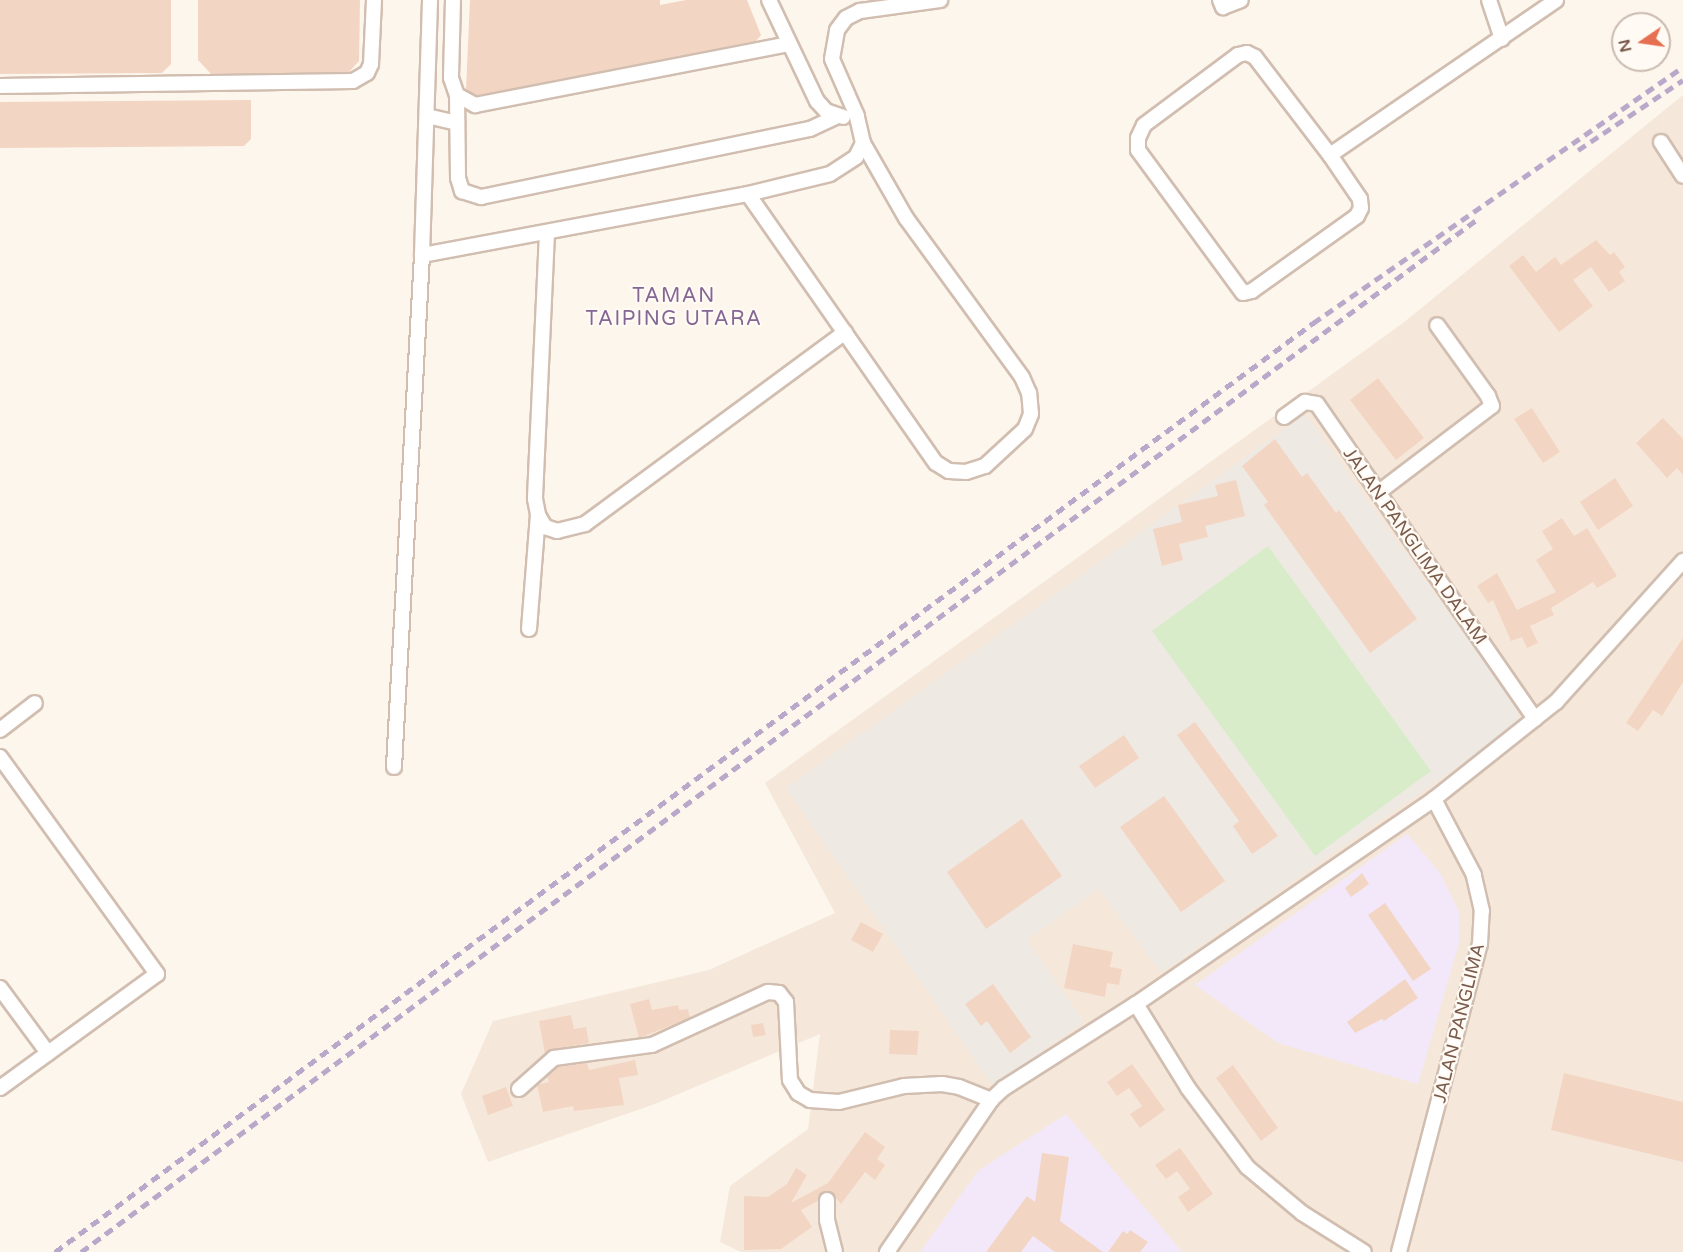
<!DOCTYPE html>
<style>
body{margin:0}
#map{position:relative;width:1683px;height:1252px;overflow:hidden;background:#fdf6ec;font-family:"Varela Round",sans-serif}
div>[style]{position:absolute}
.residential>*{inset:0;background:#f5e8da}
.industrial>*{inset:0;background:#efe9e4}
.education>*{inset:0;background:#f3e8fa}
.green>*{inset:0;background:#d8ecc9}
.building>*{inset:0;background:#f3d5c3}
.roads{filter:drop-shadow(2px 0 #d1beb0) drop-shadow(-2px 0 #d1beb0) drop-shadow(0 2px #d1beb0) drop-shadow(0 -2px #d1beb0)}
.street>*{height:14px;margin:-7px;padding:0 7px;transform-origin:7px;border-radius:7px;background:#fff}
.rail>*{height:4.5px;margin-top:-2.25px;transform-origin:0;background:repeating-linear-gradient(90deg,#b9a8c9 0 9px,transparent 0 15px)}
span{translate:-50% -50%;white-space:nowrap;text-align:center;line-height:1.15;-webkit-text-stroke:4.5px #fffaf3;paint-order:stroke}
.street-label{font-size:18px;color:#7a5c4d}
.neighbourhood-label{font-size:20px;color:#846695;letter-spacing:1.5px}
.north{position:absolute;left:1611px;top:12px;width:60px;height:60px;box-sizing:border-box;background:#fffaf3;border:2px solid #cabbb1;border-radius:50%;rotate:257deg;font-size:16px;font-weight:700;line-height:24px;text-align:center;color:#7a5c4d}
.north::after{content:'';display:block;margin:auto;width:21px;height:27px;background:#e76f51;clip-path:polygon(50% 0,100% 100%,50% 72%,0 100%)}
</style>
<div id="map">
<div class="residential">
<i style="clip-path:polygon(1683px 95px,1683px 1252px,741px 1252px,720px 1242px,730px 1186px,808px 1129px,820px 1034px,655px 1104px,488px 1162px,461px 1094px,493px 1021px,709px 970px,835px 913px,765px 783px,1403px 323px)"></i>
</div>
<div class="industrial">
<i style="clip-path:polygon(1305px 414px,1516px 706px,1519px 719px,1514px 728px,1161px 973px,1099px 889px,1027px 940px,1084px 1022px,993px 1086px,786px 788px)"></i>
</div>
<div class="education">
<i style="clip-path:polygon(1407px 834px,1440px 873px,1459px 912px,1459px 943px,1418px 1084px,1278px 1043px,1195px 985px)"></i>
<i style="clip-path:polygon(1066px 1114px,1182px 1252px,920px 1252px,978px 1171px)"></i>
</div>
<div class="green">
<i style="clip-path:polygon(1268px 546px,1431px 771px,1315px 856px,1152px 631px)"></i>
</div>
<div class="building">
<i style="clip-path:polygon(0 0,171px 0,171px 64px,162px 73px,0 74px)"></i>
<i style="clip-path:polygon(198px 0,360px 0,359px 61px,349px 72px,211px 74px,198px 60px)"></i>
<i style="clip-path:polygon(470px 0,660px 0,660px 5px,686px 0,747px 0,761px 35px,756px 41px,477px 96px,466px 90px)"></i>
<i style="clip-path:polygon(251px 100px,251px 139px,244px 146px,0 148px,0 102px)"></i>
<i style="clip-path:polygon(1596px 240px,1610px 255px,1614px 252px,1625px 267px,1619px 272px,1625px 281px,1609px 292px,1591px 267px,1573px 280px,1593px 306px,1559px 332px,1509px 266px,1523px 255px,1536px 272px,1555px 257px,1561px 265px)"></i>
<i style="clip-path:polygon(1378px 378px,1424px 438px,1396px 460px,1350px 400px)"></i>
<i style="clip-path:polygon(1532px 408px,1560px 452px,1543px 463px,1514px 419px)"></i>
<i style="clip-path:polygon(1663px 418px,1683px 439px,1683px 475px,1677px 468px,1667px 478px,1636px 443px)"></i>
<i style="clip-path:polygon(1275px 439px,1302px 477px,1307px 473px,1336px 513px,1339px 510px,1417px 619px,1370px 653px,1264px 505px,1268px 502px,1242px 466px)"></i>
<i style="clip-path:polygon(1615px 478px,1633px 506px,1598px 530px,1580px 502px)"></i>
<i style="clip-path:polygon(1236px 480px,1245px 516px,1205px 526px,1208px 537px,1179px 544px,1183px 560px,1162px 566px,1153px 529px,1182px 522px,1178px 505px,1218px 496px,1215px 485px)"></i>
<i style="clip-path:polygon(1562px 518px,1574px 536px,1587px 528px,1617px 576px,1597px 588px,1593px 582px,1551px 608px,1554px 615px,1530px 626px,1538px 643px,1527px 648px,1522px 637px,1511px 641px,1493px 600px,1488px 603px,1477px 586px,1497px 573px,1517px 610px,1556px 592px,1536px 560px,1553px 549px,1542px 531px)"></i>
<i style="clip-path:polygon(1683px 638px,1683px 682px,1662px 716px,1653px 710px,1638px 731px,1626px 723px)"></i>
<i style="clip-path:polygon(1195px 722px,1278px 836px,1252px 854px,1233px 826px,1239px 821px,1177px 735px)"></i>
<i style="clip-path:polygon(1124px 735px,1139px 758px,1095px 788px,1079px 766px)"></i>
<i style="clip-path:polygon(1164px 796px,1225px 881px,1181px 912px,1120px 827px)"></i>
<i style="clip-path:polygon(1022px 819px,1062px 876px,986px 929px,947px 872px)"></i>
<i style="clip-path:polygon(1362px 873px,1369px 884px,1351px 897px,1345px 888px)"></i>
<i style="clip-path:polygon(1385px 903px,1431px 969px,1413px 981px,1368px 915px)"></i>
<i style="clip-path:polygon(861px 922px,883px 934px,873px 952px,851px 940px)"></i>
<i style="clip-path:polygon(1073px 944px,1113px 952px,1110px 967px,1122px 969px,1119px 985px,1107px 983px,1105px 997px,1064px 988px)"></i>
<i style="clip-path:polygon(1405px 979px,1418px 998px,1384px 1021px,1382px 1019px,1355px 1033px,1347px 1022px)"></i>
<i style="clip-path:polygon(993px 984px,1031px 1037px,1010px 1053px,987px 1021px,981px 1026px,965px 1004px)"></i>
<i style="clip-path:polygon(649px 999px,652px 1010px,678px 1005px,679px 1010px,688px 1009px,690px 1018px,639px 1038px,630px 1004px)"></i>
<i style="clip-path:polygon(571px 1015px,574px 1029px,586px 1027px,589px 1043px,553px 1049px,545px 1054px,539px 1021px)"></i>
<i style="clip-path:polygon(763px 1023px,766px 1035px,753px 1037px,751px 1025px)"></i>
<i style="clip-path:polygon(890px 1030px,919px 1031px,917px 1055px,889px 1054px)"></i>
<i style="clip-path:polygon(635px 1060px,638px 1075px,619px 1078px,624px 1105px,574px 1111px,573px 1106px,543px 1112px,537px 1085px,549px 1082px,547px 1076px,558px 1067px,587px 1063px,589px 1070px)"></i>
<i style="clip-path:polygon(1132px 1064px,1165px 1110px,1140px 1128px,1130px 1114px,1142px 1106px,1129px 1088px,1117px 1096px,1107px 1082px)"></i>
<i style="clip-path:polygon(1233px 1065px,1278px 1128px,1261px 1141px,1216px 1078px)"></i>
<i style="clip-path:polygon(1564px 1073px,1683px 1102px,1683px 1162px,1551px 1130px)"></i>
<i style="clip-path:polygon(506px 1087px,513px 1106px,488px 1115px,482px 1096px)"></i>
<i style="clip-path:polygon(865px 1132px,885px 1147px,877px 1159px,885px 1165px,875px 1180px,865px 1172px,841px 1204px,831px 1192px,822px 1193px,818px 1201px,801px 1210px,812px 1227px,781px 1249px,744px 1250px,744px 1196px,768px 1197px,787px 1184px,796px 1168px,807px 1175px,791px 1203px,828px 1183px)"></i>
<i style="clip-path:polygon(1180px 1148px,1213px 1194px,1188px 1212px,1178px 1197px,1190px 1189px,1177px 1171px,1166px 1179px,1155px 1165px)"></i>
<i style="clip-path:polygon(1042px 1153px,1069px 1157px,1060px 1221px,1103px 1252px,1055px 1252px,1033px 1236px,1021px 1252px,986px 1252px,1027px 1196px,1035px 1202px)"></i>
<i style="clip-path:polygon(1130px 1230px,1148px 1242px,1140px 1252px,1108px 1252px,1123px 1231px,1127px 1234px)"></i>
</div>
<div class="roads">
<div class="street">
<i style="left:453px;top:0;width:78px;rotate:91.5deg"></i>
<i style="left:451px;top:78px;width:18px;rotate:71deg"></i>
<i style="left:457px;top:95px;width:21px;rotate:29deg"></i>
<i style="left:475px;top:105px;width:320px;rotate:-11deg"></i>
<i style="left:769px;top:0;width:112px;rotate:64.6deg"></i>
<i style="left:817px;top:101px;width:13px;rotate:48deg"></i>
<i style="left:826px;top:111px;width:18px;rotate:19deg"></i>
<i style="left:1220px;top:0;width:8px;rotate:67deg"></i>
<i style="left:1223px;top:7px;width:19px;rotate:-21deg"></i>
<i style="left:1489px;top:0;width:41px;rotate:71.6deg"></i>
<i style="left:1247px;top:53px;width:9px;rotate:27deg"></i>
<i style="left:1255px;top:57px;width:123px;rotate:52.6deg"></i>
<i style="left:1330px;top:155px;width:53px;rotate:55.7deg"></i>
<i style="left:1360px;top:199px;width:9px;rotate:84deg"></i>
<i style="left:1361px;top:208px;width:9px;rotate:117deg"></i>
<i style="left:1357px;top:216px;width:129px;rotate:144.5deg"></i>
<i style="left:1252px;top:291px;width:9px;rotate:167deg"></i>
<i style="left:1243px;top:293px;width:177px;rotate:-126.3deg"></i>
<i style="left:1138px;top:150px;width:12px;rotate:-90deg"></i>
<i style="left:1138px;top:138px;width:14px;rotate:-65deg"></i>
<i style="left:1144px;top:125px;width:117px;rotate:-36.7deg"></i>
<i style="left:1238px;top:55px;width:9px;rotate:-13deg"></i>
<i style="left:0;top:86px;width:353px;rotate:-0.8deg"></i>
<i style="left:353px;top:81px;width:16px;rotate:-30deg"></i>
<i style="left:367px;top:73px;width:10px;rotate:-66deg"></i>
<i style="left:371px;top:64px;width:64px;rotate:-87.3deg"></i>
<i style="left:457px;top:95px;width:83px;rotate:89.3deg"></i>
<i style="left:458px;top:178px;width:14px;rotate:73deg"></i>
<i style="left:462px;top:191px;width:20px;rotate:18deg"></i>
<i style="left:481px;top:197px;width:336px;rotate:-11.7deg"></i>
<i style="left:810px;top:129px;width:29px;rotate:-25deg"></i>
<i style="left:427px;top:116px;width:31px;rotate:13deg"></i>
<i style="left:1661px;top:142px;width:40px;rotate:57.1deg"></i>
<i style="left:1330px;top:155px;width:274px;rotate:-34.4deg"></i>
<i style="left:748px;top:194px;width:328px;rotate:55.1deg"></i>
<i style="left:936px;top:463px;width:15px;rotate:32deg"></i>
<i style="left:949px;top:471px;width:17px;rotate:3deg"></i>
<i style="left:966px;top:472px;width:20px;rotate:-18deg"></i>
<i style="left:985px;top:466px;width:54px;rotate:-42.8deg"></i>
<i style="left:1025px;top:429px;width:16px;rotate:-68deg"></i>
<i style="left:1031px;top:414px;width:21px;rotate:-95deg"></i>
<i style="left:1029px;top:393px;width:17px;rotate:-114deg"></i>
<i style="left:1022px;top:377px;width:197px;rotate:-126.1deg"></i>
<i style="left:906px;top:218px;width:86px;rotate:-119.8deg"></i>
<i style="left:547px;top:233px;width:266px;rotate:92.6deg"></i>
<i style="left:535px;top:499px;width:16px;rotate:79deg"></i>
<i style="left:538px;top:515px;width:14px;rotate:60deg"></i>
<i style="left:545px;top:527px;width:13px;rotate:18deg"></i>
<i style="left:557px;top:531px;width:29px;rotate:-14deg"></i>
<i style="left:585px;top:524px;width:323px;rotate:-36.4deg"></i>
<i style="left:422px;top:255px;width:332px;rotate:-10.6deg"></i>
<i style="left:748px;top:194px;width:84px;rotate:-13.7deg"></i>
<i style="left:830px;top:174px;width:31px;rotate:-33deg"></i>
<i style="left:856px;top:157px;width:16px;rotate:-63deg"></i>
<i style="left:863px;top:143px;width:28px;rotate:-103deg"></i>
<i style="left:857px;top:116px;width:62px;rotate:-113.7deg"></i>
<i style="left:832px;top:59px;width:29px;rotate:-80deg"></i>
<i style="left:837px;top:30px;width:15px;rotate:-53deg"></i>
<i style="left:846px;top:18px;width:16px;rotate:-27deg"></i>
<i style="left:860px;top:11px;width:81px;rotate:-7.8deg"></i>
<i style="left:1284px;top:417px;width:26px;rotate:-36deg"></i>
<i style="left:1305px;top:402px;width:12px;rotate:9deg"></i>
<i style="left:1317px;top:404px;width:383px;rotate:55.3deg"></i>
<i style="left:1379px;top:492px;width:142px;rotate:-37.3deg"></i>
<i style="left:1492px;top:406px;width:11px;rotate:-112deg"></i>
<i style="left:1488px;top:396px;width:87px;rotate:-125.7deg"></i>
<i style="left:529px;top:629px;width:114px;rotate:-85.5deg"></i>
<i style="left:0;top:730px;width:44px;rotate:-37.6deg"></i>
<i style="left:0;top:757px;width:268px;rotate:54.1deg"></i>
<i style="left:157px;top:974px;width:194px;rotate:144deg"></i>
<i style="left:394px;top:767px;width:513px;rotate:-86.87deg"></i>
<i style="left:422px;top:255px;width:255px;rotate:-88.2deg"></i>
<i style="left:0;top:988px;width:81px;rotate:53.6deg"></i>
<i style="left:1136px;top:1004px;width:99px;rotate:58.2deg"></i>
<i style="left:1188px;top:1088px;width:99px;rotate:53.2deg"></i>
<i style="left:1247px;top:1167px;width:72px;rotate:39.9deg"></i>
<i style="left:1302px;top:1213px;width:73px;rotate:32.2deg"></i>
<i style="left:519px;top:1089px;width:47px;rotate:-41.5deg"></i>
<i style="left:554px;top:1058px;width:99px;rotate:-7.6deg"></i>
<i style="left:652px;top:1045px;width:128px;rotate:-24.6deg"></i>
<i style="left:768px;top:992px;width:11px;rotate:5deg"></i>
<i style="left:779px;top:993px;width:11px;rotate:52deg"></i>
<i style="left:786px;top:1002px;width:78px;rotate:87.1deg"></i>
<i style="left:790px;top:1080px;width:15px;rotate:58deg"></i>
<i style="left:798px;top:1093px;width:14px;rotate:30deg"></i>
<i style="left:810px;top:1100px;width:29px;rotate:4deg"></i>
<i style="left:839px;top:1102px;width:67px;rotate:-13.8deg"></i>
<i style="left:904px;top:1086px;width:38px;rotate:-3deg"></i>
<i style="left:942px;top:1084px;width:17px;rotate:10deg"></i>
<i style="left:959px;top:1087px;width:35px;rotate:22deg"></i>
<i style="left:827px;top:1200px;width:20px;rotate:90deg"></i>
<i style="left:827px;top:1220px;width:33px;rotate:76deg"></i>
<i style="left:887px;top:1252px;width:184px;rotate:-55.6deg"></i>
<i style="left:991px;top:1100px;width:18px;rotate:-43deg"></i>
<i style="left:1004px;top:1088px;width:156px;rotate:-32.5deg"></i>
<i style="left:1136px;top:1004px;width:362px;rotate:-34.5deg"></i>
<i style="left:1434px;top:799px;width:156px;rotate:-38.5deg"></i>
<i style="left:1556px;top:702px;width:190px;rotate:-48deg"></i>
<i style="left:1399px;top:1252px;width:318px;rotate:-75.3deg"></i>
<i style="left:1480px;top:944px;width:33px;rotate:-87deg"></i>
<i style="left:1482px;top:911px;width:37px;rotate:-103deg"></i>
<i style="left:1474px;top:875px;width:86px;rotate:-117.8deg"></i>
</div>
</div>
<div class="rail">
<i style="left:1578px;top:150px;width:126px;rotate:-33.7deg"></i>
<i style="left:55px;top:1252px;width:1564px;rotate:-36.44deg"></i>
<i style="left:1313px;top:323px;width:450px;rotate:-34.7deg"></i>
<i style="left:81px;top:1252px;width:1739px;rotate:-36.49deg"></i>
</div>
<div class="street-label">
<span style="left:1415px;top:546px;rotate:55deg">JALAN PANGLIMA DALAM</span>
<span style="left:1459px;top:1023px;rotate:-76deg">JALAN PANGLIMA</span>
</div>
<div class="neighbourhood-label">
<span style="left:674px;top:308px">TAMAN<br>TAIPING UTARA</span>
</div>
<div class="north">N</div>
</div>
